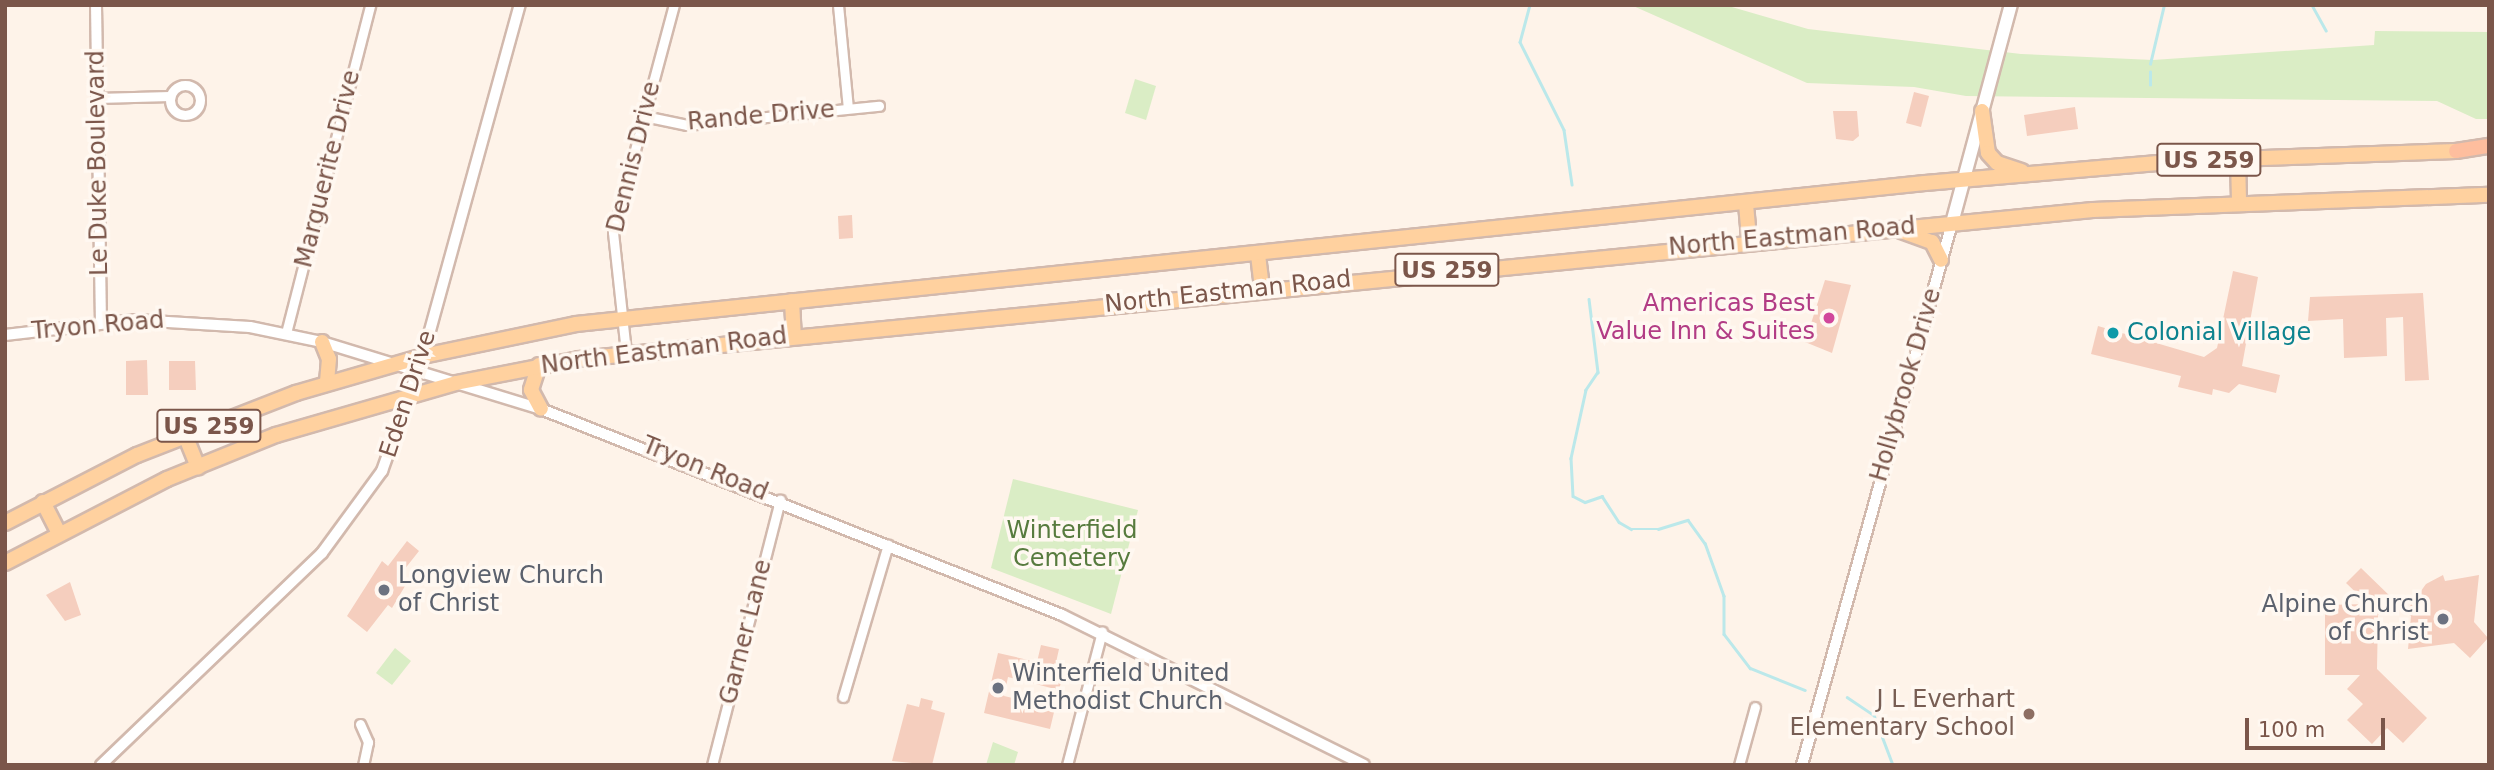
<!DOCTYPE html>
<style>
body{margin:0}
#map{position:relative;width:2494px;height:770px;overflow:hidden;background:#fef3e9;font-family:"DejaVu Sans",sans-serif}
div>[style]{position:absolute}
.green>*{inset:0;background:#daedc5}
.stream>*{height:2.5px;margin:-1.25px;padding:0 1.25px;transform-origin:1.25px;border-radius:1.25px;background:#bbe8ea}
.building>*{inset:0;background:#f5cebe}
.roads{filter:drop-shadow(2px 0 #d2b9ad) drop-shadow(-2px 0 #d2b9ad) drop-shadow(0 2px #d2b9ad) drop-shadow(0 -2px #d2b9ad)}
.minor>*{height:9px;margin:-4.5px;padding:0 4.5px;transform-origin:4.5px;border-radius:4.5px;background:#fff}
.minor>.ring{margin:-4.5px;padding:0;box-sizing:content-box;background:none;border:9px solid #fff;border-radius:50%}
.tertiary>*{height:10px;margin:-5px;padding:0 5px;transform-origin:5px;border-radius:5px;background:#fff}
.secondary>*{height:12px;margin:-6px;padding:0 6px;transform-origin:6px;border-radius:6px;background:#fff}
.primary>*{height:14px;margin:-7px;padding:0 7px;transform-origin:7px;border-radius:7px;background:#ffd19f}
.trunk>*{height:14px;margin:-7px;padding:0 7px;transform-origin:7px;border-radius:7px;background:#febe9e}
.dots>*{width:19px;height:19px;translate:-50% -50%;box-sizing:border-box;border:4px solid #fff8f1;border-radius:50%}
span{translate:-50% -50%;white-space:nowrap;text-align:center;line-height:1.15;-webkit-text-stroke:7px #fff8f1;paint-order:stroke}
.shield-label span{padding:2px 5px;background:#fff8f1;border:2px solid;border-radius:5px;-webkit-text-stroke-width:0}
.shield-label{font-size:23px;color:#7b564a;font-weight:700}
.street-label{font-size:24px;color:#7b564a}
.hotel-label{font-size:24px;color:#b23c85}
.right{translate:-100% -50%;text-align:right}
.culture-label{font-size:24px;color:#0d838f}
.left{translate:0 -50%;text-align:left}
.park-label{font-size:24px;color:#577b3e}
.worship-label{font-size:24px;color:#5b616d}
.education-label{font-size:24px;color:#785e54}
.frame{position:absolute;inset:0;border:7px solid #7b564a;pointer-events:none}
.scale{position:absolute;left:2245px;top:718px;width:140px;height:32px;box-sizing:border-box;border:4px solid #7b564a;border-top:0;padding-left:9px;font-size:21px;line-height:24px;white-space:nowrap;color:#7b564a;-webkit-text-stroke:5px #fff8f1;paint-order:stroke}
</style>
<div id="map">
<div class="green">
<i style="clip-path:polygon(1631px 5px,1725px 5px,1808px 29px,2021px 54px,2153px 60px,2374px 45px,2375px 31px,2489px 32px,2489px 119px,2476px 119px,2437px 101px,1966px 96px,1914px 87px,1807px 83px)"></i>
<i style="clip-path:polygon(1135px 79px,1156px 86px,1146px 120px,1125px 113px)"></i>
<i style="clip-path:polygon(1013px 479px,1138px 510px,1111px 614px,991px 568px)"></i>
<i style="clip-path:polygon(395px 648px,411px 661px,392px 685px,376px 673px)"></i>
<i style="clip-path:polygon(993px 742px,1018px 752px,1014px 765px,986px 765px)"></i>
</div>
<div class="stream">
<i style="left:1530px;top:5px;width:38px;rotate:105deg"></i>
<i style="left:1520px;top:42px;width:98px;rotate:63.4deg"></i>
<i style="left:1564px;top:130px;width:55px;rotate:81.6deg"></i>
<i style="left:2312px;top:5px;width:29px;rotate:61deg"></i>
<i style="left:2150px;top:64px;width:61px;rotate:-76.7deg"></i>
<i style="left:2150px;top:85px;width:13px;rotate:-90deg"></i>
<i style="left:1589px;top:299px;width:74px;rotate:83deg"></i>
<i style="left:1598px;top:372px;width:22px;rotate:124deg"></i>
<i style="left:1586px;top:390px;width:70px;rotate:102.4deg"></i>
<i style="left:1571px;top:458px;width:38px;rotate:87deg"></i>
<i style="left:1573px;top:496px;width:13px;rotate:27deg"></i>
<i style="left:1585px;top:502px;width:18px;rotate:-19deg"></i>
<i style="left:1602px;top:496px;width:31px;rotate:57deg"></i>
<i style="left:1619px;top:522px;width:14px;rotate:30deg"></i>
<i style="left:1631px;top:529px;width:27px"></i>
<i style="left:1658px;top:529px;width:31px;rotate:-17deg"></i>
<i style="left:1688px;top:520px;width:29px;rotate:54deg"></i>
<i style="left:1705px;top:543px;width:56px;rotate:70.3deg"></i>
<i style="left:1724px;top:596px;width:38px;rotate:90deg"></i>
<i style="left:1724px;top:634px;width:43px;rotate:52.6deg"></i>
<i style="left:1750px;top:668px;width:59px;rotate:21.8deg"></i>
<i style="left:1847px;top:697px;width:32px;rotate:34deg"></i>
<i style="left:1874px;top:715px;width:53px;rotate:69.2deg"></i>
</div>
<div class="building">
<i style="clip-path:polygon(1914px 92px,1929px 96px,1921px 127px,1906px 123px)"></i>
<i style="clip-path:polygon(2075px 107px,2078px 129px,2027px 136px,2024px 115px)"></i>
<i style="clip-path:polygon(1833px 111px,1857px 111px,1859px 136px,1853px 141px,1836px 139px)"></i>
<i style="clip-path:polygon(852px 215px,853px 238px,839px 239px,838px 216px)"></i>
<i style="clip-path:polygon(2233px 271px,2258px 277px,2242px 366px,2280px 375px,2276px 393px,2239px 384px,2229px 393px,2213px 389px,2212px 395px,2178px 387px,2181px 376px,2091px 354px,2098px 326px,2204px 357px,2217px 348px)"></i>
<i style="clip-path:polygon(1825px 280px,1851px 285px,1832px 353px,1805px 342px)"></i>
<i style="clip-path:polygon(2423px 293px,2429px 380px,2405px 381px,2403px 317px,2386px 318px,2387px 356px,2344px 358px,2343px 319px,2308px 321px,2310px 297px)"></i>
<i style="clip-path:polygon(147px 360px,148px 395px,126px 395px,126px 361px)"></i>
<i style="clip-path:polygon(169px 361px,195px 361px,196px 390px,169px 390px)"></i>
<i style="clip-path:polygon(407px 541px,419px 551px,400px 575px,408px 581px,392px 608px,388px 605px,367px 632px,347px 616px,382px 561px,388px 566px)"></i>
<i style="clip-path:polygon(2361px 568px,2393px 599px,2378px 615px,2377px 669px,2427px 718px,2403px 743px,2387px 728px,2372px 744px,2347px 720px,2363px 704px,2347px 689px,2360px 675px,2325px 675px,2325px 605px,2368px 604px,2346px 583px)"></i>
<i style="clip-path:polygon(2443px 575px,2445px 581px,2479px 575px,2474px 622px,2488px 638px,2470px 658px,2454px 643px,2408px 649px,2411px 616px,2405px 613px,2426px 584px)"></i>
<i style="clip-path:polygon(70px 582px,81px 615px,65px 621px,46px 595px)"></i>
<i style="clip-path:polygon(1041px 645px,1059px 649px,1053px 676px,1062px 678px,1059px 690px,1008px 677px,1004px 696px,1055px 708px,1050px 729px,984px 713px,998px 653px,1037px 662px)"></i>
<i style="clip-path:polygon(921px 698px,933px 701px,931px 709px,945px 713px,932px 765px,892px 761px,907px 704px,919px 707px)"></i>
</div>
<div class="roads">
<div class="minor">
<i style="left:838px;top:5px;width:103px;rotate:84.5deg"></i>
<i class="ring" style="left:170px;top:85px;width:21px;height:21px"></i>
<i style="left:97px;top:98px;width:73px;rotate:-1.6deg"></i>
<i style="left:644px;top:116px;width:44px;rotate:11.8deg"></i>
<i style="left:687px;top:125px;width:193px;rotate:-5.7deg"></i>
<i style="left:286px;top:333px;width:339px;rotate:-75.6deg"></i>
<i style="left:626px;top:352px;width:121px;rotate:-96.2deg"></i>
<i style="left:613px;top:232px;width:235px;rotate:-75deg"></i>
<i style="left:843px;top:697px;width:159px;rotate:-73.6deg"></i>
<i style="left:360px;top:724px;width:20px;rotate:66deg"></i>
<i style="left:368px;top:742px;width:24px;rotate:102deg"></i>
<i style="left:712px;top:765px;width:274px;rotate:-75.6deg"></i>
<i style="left:1067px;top:765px;width:138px;rotate:-75.3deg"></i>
<i style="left:1739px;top:765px;width:60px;rotate:-74.6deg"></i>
</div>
<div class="tertiary">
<i style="left:96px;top:5px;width:317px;rotate:89.1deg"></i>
<i style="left:5px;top:335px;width:131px;rotate:-6.6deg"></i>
<i style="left:135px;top:320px;width:115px;rotate:3.5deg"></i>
<i style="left:250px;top:327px;width:74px;rotate:11.8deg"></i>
<i style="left:322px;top:342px;width:229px;rotate:17deg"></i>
<i style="left:541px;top:409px;width:560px;rotate:21.57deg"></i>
<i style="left:1062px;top:615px;width:337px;rotate:26.4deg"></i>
<i style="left:101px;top:765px;width:306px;rotate:-43.8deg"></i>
<i style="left:322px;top:553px;width:102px;rotate:-53.8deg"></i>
<i style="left:382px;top:471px;width:122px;rotate:-70.4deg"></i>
<i style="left:423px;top:356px;width:364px;rotate:-74.6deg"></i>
<i style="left:1802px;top:765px;width:562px;rotate:-74.53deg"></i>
</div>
<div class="secondary">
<i style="left:1952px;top:223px;width:226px;rotate:-74.9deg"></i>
</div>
<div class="primary">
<i style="left:1982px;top:111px;width:42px;rotate:81.9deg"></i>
<i style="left:1988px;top:153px;width:13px;rotate:48deg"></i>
<i style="left:1997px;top:163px;width:26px;rotate:18deg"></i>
<i style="left:2238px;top:159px;width:42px;rotate:88.6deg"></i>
<i style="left:1746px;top:204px;width:37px;rotate:85deg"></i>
<i style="left:1901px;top:231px;width:33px;rotate:20deg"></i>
<i style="left:1932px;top:242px;width:20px;rotate:63deg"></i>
<i style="left:1258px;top:255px;width:33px;rotate:83deg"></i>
<i style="left:792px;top:301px;width:33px;rotate:87deg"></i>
<i style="left:322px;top:342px;width:18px;rotate:68deg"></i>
<i style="left:329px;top:359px;width:24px;rotate:95deg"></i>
<i style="left:539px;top:365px;width:26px;rotate:108deg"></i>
<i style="left:531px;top:390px;width:21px;rotate:62deg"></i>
<i style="left:185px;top:435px;width:35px;rotate:68deg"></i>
<i style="left:43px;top:502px;width:34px;rotate:63deg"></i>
<i style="left:5px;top:523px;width:148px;rotate:-27.3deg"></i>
<i style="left:137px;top:455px;width:171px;rotate:-21.3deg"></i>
<i style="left:296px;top:393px;width:132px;rotate:-16.2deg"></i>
<i style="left:423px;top:356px;width:156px;rotate:-11.8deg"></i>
<i style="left:576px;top:324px;width:1356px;rotate:-5.97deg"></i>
<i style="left:1925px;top:183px;width:257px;rotate:-4.9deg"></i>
<i style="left:2181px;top:161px;width:275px;rotate:-2.1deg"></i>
<i style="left:5px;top:563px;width:182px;rotate:-27.4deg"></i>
<i style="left:167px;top:479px;width:118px;rotate:-22deg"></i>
<i style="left:276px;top:435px;width:187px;rotate:-16.1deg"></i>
<i style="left:456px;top:383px;width:125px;rotate:-11deg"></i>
<i style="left:579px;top:359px;width:1521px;rotate:-5.62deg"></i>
<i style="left:2093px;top:210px;width:396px;rotate:-2.2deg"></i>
</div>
<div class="trunk">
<i style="left:2456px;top:151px;width:33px;rotate:-9deg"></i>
</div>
</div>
<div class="dots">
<i style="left:1829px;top:318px;background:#d1479c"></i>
<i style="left:2113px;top:333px;background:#0f9aa8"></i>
<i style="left:384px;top:590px;background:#6b7280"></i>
<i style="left:2443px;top:619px;background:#6b7280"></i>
<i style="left:998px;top:688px;background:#6b7280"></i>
<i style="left:2029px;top:714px;background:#8d6e63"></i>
</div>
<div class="shield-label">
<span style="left:2209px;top:160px">US 259</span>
<span style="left:1447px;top:270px">US 259</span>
<span style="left:209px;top:426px">US 259</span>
</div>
<div class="street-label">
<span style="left:761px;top:116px;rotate:-5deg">Rande Drive</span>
<span style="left:634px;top:157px;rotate:-76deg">Dennis Drive</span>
<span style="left:98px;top:163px;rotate:-91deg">Le Duke Boulevard</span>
<span style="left:328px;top:169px;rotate:-76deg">Marguerite Drive</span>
<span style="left:1792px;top:237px;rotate:-5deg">North Eastman Road</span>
<span style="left:1228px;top:292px;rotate:-6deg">North Eastman Road</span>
<span style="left:98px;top:326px;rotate:-5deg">Tryon Road</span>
<span style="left:664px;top:351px;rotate:-7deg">North Eastman Road</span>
<span style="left:1906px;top:385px;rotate:-74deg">Hollybrook Drive</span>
<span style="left:408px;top:394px;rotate:-72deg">Eden Drive</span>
<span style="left:705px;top:469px;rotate:22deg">Tryon Road</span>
<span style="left:746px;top:632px;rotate:-76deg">Garner Lane</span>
</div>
<div class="hotel-label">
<span class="right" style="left:1815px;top:318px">Americas Best<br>Value Inn &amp; Suites</span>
</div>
<div class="culture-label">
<span class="left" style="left:2127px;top:333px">Colonial Village</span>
</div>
<div class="park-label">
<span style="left:1072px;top:545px">Winterfield<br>Cemetery</span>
</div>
<div class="worship-label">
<span class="left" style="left:398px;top:590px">Longview Church<br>of Christ</span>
<span class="right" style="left:2429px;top:619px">Alpine Church<br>of Christ</span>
<span class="left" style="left:1012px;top:688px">Winterfield United<br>Methodist Church</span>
</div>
<div class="education-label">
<span class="right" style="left:2015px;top:714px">J L Everhart<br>Elementary School</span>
</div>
<div class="frame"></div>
<div class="scale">100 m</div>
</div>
